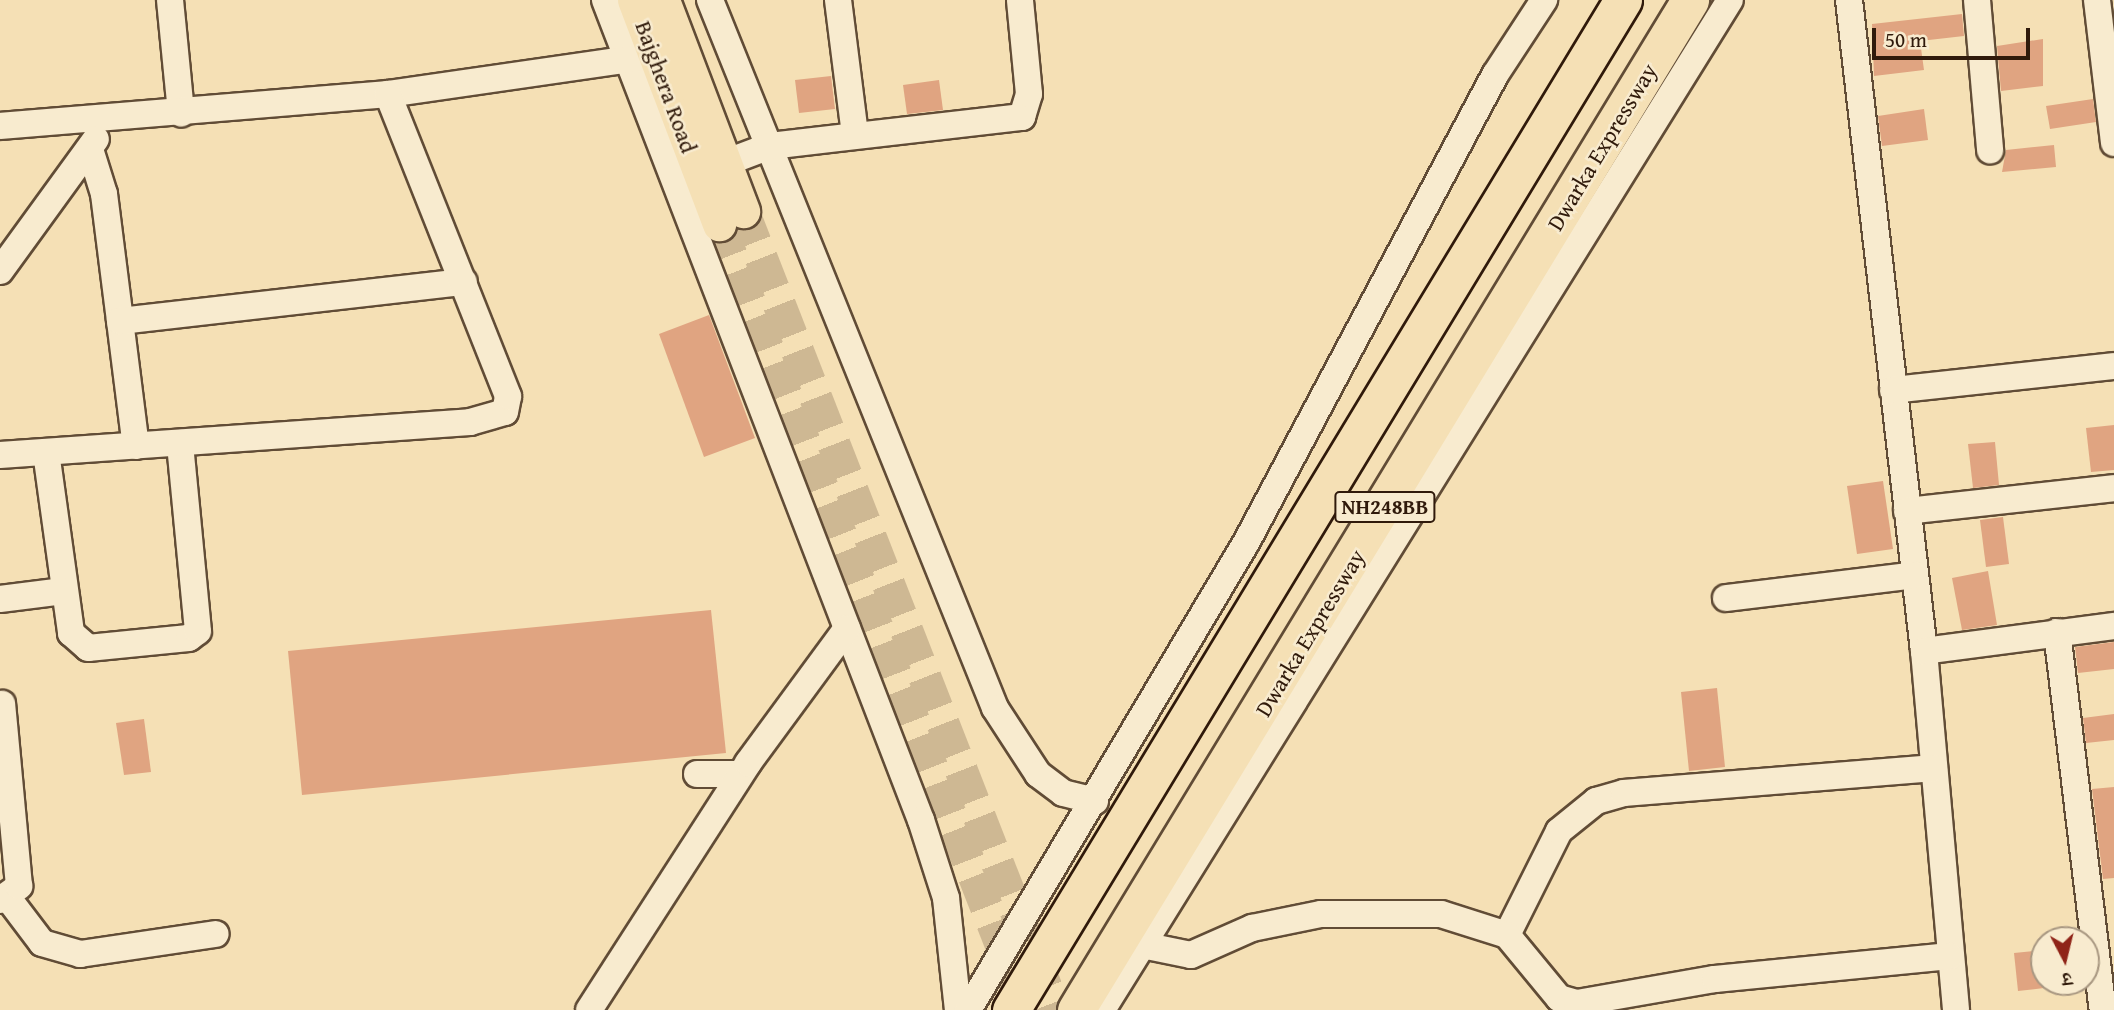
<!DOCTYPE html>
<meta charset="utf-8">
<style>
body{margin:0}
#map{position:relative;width:2114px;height:1010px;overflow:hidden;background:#f5e0b5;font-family:"Gentium Book Plus","Noto Serif Devanagari",serif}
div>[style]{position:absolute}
.building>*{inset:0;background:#e0a481}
.major-tunnel>*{height:33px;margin-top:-16.5px;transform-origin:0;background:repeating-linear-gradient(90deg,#ceb893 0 33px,transparent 0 50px)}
.roads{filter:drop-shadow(2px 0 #614c36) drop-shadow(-2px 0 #614c36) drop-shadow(0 2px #614c36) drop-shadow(0 -2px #614c36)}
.minor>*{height:26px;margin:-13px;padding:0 13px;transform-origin:13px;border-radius:13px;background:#f8ebcf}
.major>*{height:33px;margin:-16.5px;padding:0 16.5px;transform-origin:16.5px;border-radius:16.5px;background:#f5e0b5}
.highway>*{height:37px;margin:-18.5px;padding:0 18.5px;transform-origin:18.5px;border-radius:18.5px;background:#f5e0b5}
.bridges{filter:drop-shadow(2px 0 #301a0b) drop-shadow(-2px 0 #301a0b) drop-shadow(0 2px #301a0b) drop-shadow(0 -2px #301a0b)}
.highway-bridge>*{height:37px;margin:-18.5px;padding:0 18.5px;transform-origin:18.5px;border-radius:18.5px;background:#f5e0b5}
span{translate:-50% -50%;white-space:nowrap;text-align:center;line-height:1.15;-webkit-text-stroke:5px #f8ebcf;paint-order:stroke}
.shield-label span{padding:2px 5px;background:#f8ebcf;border:2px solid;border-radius:5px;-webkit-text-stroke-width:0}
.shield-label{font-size:21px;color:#301a0b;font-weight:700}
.street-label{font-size:23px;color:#301a0b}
.north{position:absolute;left:2030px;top:926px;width:70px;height:70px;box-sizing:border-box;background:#f8ebcf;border:2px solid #a89781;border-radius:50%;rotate:173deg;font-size:19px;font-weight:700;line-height:28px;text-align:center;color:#301a0b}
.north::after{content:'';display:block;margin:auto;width:24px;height:32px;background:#8f2418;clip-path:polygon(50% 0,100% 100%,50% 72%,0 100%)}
.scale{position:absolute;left:1872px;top:28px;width:158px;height:32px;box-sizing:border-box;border:4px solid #301a0b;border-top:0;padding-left:9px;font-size:21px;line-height:24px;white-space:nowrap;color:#301a0b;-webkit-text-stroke:5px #f8ebcf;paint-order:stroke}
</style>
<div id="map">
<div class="building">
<i style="clip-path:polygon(1962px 14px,1964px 36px,1920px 41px,1924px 70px,1874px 76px,1872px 24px)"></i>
<i style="clip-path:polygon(2043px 39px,2043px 86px,2001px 91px,1997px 46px)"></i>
<i style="clip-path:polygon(831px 76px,835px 109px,799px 113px,795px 80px)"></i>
<i style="clip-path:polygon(939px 80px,943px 110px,907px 114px,903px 85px)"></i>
<i style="clip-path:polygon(2093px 99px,2096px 122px,2050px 129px,2046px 106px)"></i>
<i style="clip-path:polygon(1924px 109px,1928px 140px,1882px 146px,1878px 116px)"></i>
<i style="clip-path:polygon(2054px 145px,2056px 167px,2002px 172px,2006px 150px)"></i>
<i style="clip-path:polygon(709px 315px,755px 438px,704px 457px,659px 334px)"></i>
<i style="clip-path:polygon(2114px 425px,2114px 470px,2091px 472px,2086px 428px)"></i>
<i style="clip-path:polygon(1995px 442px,1999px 485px,1973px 488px,1968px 444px)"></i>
<i style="clip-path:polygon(1883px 481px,1893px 549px,1857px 554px,1847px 486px)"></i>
<i style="clip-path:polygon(2003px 517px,2009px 564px,1986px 567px,1980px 520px)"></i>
<i style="clip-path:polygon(1988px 571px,1997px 625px,1962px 630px,1952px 578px)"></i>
<i style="clip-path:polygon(711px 610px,726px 753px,302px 795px,288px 651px)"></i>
<i style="clip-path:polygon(2114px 642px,2114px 669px,2078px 673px,2075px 647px)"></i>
<i style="clip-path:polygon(1717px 688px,1725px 767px,1689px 771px,1681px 692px)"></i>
<i style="clip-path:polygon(2114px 714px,2114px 740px,2086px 743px,2083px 718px)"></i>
<i style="clip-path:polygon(144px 719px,151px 772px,124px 775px,116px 723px)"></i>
<i style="clip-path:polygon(2114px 787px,2114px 878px,2103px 879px,2092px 789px)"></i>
<i style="clip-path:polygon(2044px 950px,2044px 988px,2018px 991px,2014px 953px)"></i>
</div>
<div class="major-tunnel">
<i style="left:743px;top:211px;width:858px;rotate:68.67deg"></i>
<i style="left:719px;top:224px;width:844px;rotate:68.6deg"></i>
</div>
<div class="roads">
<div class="minor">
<i style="left:170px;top:0;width:114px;rotate:84.4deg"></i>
<i style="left:605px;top:0;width:879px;rotate:68.93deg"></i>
<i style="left:921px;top:820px;width:82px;rotate:72.2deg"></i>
<i style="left:946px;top:898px;width:113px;rotate:83.9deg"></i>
<i style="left:710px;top:0;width:763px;rotate:68.07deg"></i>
<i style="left:995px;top:708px;width:79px;rotate:56.9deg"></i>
<i style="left:1038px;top:774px;width:31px;rotate:37deg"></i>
<i style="left:1063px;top:793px;width:33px;rotate:14deg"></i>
<i style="left:838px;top:0;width:135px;rotate:82.8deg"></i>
<i style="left:1849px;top:0;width:655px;rotate:83.43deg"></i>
<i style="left:1924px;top:651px;width:360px;rotate:84.9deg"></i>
<i style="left:1977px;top:0;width:151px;rotate:85deg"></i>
<i style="left:2097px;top:0;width:144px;rotate:83.2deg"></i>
<i style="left:0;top:126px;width:389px;rotate:-4.7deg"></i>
<i style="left:388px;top:94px;width:261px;rotate:-8.2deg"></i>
<i style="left:90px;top:149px;width:47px;rotate:72.7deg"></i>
<i style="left:104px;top:194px;width:254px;rotate:82.8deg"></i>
<i style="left:709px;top:169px;width:65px;rotate:-20.7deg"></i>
<i style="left:770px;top:146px;width:254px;rotate:-6.6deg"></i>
<i style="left:1022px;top:117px;width:24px;rotate:-73deg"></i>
<i style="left:1029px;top:94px;width:94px;rotate:-95.5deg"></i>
<i style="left:0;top:271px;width:163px;rotate:-54deg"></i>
<i style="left:120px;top:321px;width:346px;rotate:-6.5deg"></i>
<i style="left:1893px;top:390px;width:222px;rotate:-6.2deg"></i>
<i style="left:46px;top:452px;width:183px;rotate:82.1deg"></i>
<i style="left:71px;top:633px;width:23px;rotate:41deg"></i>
<i style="left:88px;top:648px;width:101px;rotate:-5.7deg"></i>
<i style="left:189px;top:638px;width:11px;rotate:-38deg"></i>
<i style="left:198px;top:631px;width:189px;rotate:-95.5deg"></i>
<i style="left:0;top:455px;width:471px;rotate:-4deg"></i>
<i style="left:470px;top:422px;width:36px;rotate:-16deg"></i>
<i style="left:505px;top:412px;width:16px;rotate:-79deg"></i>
<i style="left:508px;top:396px;width:325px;rotate:-111.7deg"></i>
<i style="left:1907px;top:511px;width:208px;rotate:-6.3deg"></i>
<i style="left:1726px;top:598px;width:190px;rotate:-6.9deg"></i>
<i style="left:0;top:599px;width:64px;rotate:-7.2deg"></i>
<i style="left:2057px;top:632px;width:381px;rotate:83.1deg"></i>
<i style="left:1924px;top:651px;width:192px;rotate:-7.5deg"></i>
<i style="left:697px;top:774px;width:43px"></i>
<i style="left:8px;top:898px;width:56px;rotate:52.9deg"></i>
<i style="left:42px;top:943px;width:40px;rotate:16deg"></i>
<i style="left:80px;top:954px;width:137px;rotate:-8.4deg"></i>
<i style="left:0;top:900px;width:24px;rotate:-36deg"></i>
<i style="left:19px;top:886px;width:183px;rotate:-95.3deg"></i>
<i style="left:1507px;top:935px;width:116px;rotate:-63.4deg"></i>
<i style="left:1559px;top:831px;width:48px;rotate:-39deg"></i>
<i style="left:1596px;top:801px;width:29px;rotate:-16deg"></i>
<i style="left:1624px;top:793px;width:311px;rotate:-4.6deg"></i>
<i style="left:1142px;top:945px;width:50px;rotate:11.5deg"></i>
<i style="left:1191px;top:955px;width:67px;rotate:-23.9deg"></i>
<i style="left:1252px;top:928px;width:70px;rotate:-11.5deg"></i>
<i style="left:1321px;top:914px;width:120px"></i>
<i style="left:1441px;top:914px;width:69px;rotate:17.7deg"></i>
<i style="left:1507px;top:935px;width:82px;rotate:50.5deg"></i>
<i style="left:1559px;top:998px;width:19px;rotate:16deg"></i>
<i style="left:1577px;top:1003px;width:140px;rotate:-9.9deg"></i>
<i style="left:1715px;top:979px;width:236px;rotate:-5.6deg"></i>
<i style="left:589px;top:1010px;width:294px;rotate:-57.2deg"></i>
<i style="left:748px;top:763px;width:167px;rotate:-53.7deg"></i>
<i style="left:968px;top:1010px;width:546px;rotate:-59.25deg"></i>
<i style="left:1247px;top:541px;width:528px;rotate:-61.98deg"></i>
<i style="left:1495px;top:75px;width:90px;rotate:-56.8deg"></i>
<i style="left:1102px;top:1010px;width:1189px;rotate:-58.13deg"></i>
</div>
<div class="major">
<i style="left:634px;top:0;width:240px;rotate:69.2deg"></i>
<i style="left:663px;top:0;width:226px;rotate:69.2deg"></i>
</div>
<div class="highway">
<i style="left:1076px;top:1010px;width:1182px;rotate:-58.7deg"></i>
</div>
</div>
<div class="bridges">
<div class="highway-bridge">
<i style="left:1011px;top:1010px;width:1181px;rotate:-58.79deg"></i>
</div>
</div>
<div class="shield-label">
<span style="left:1385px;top:507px">NH248BB</span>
</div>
<div class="street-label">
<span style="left:666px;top:87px;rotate:70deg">Bajghera Road</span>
<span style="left:1602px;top:147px;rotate:-59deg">Dwarka Expressway</span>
<span style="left:1310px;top:633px;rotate:-59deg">Dwarka Expressway</span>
</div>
<div class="north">उ</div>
<div class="scale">50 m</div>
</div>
